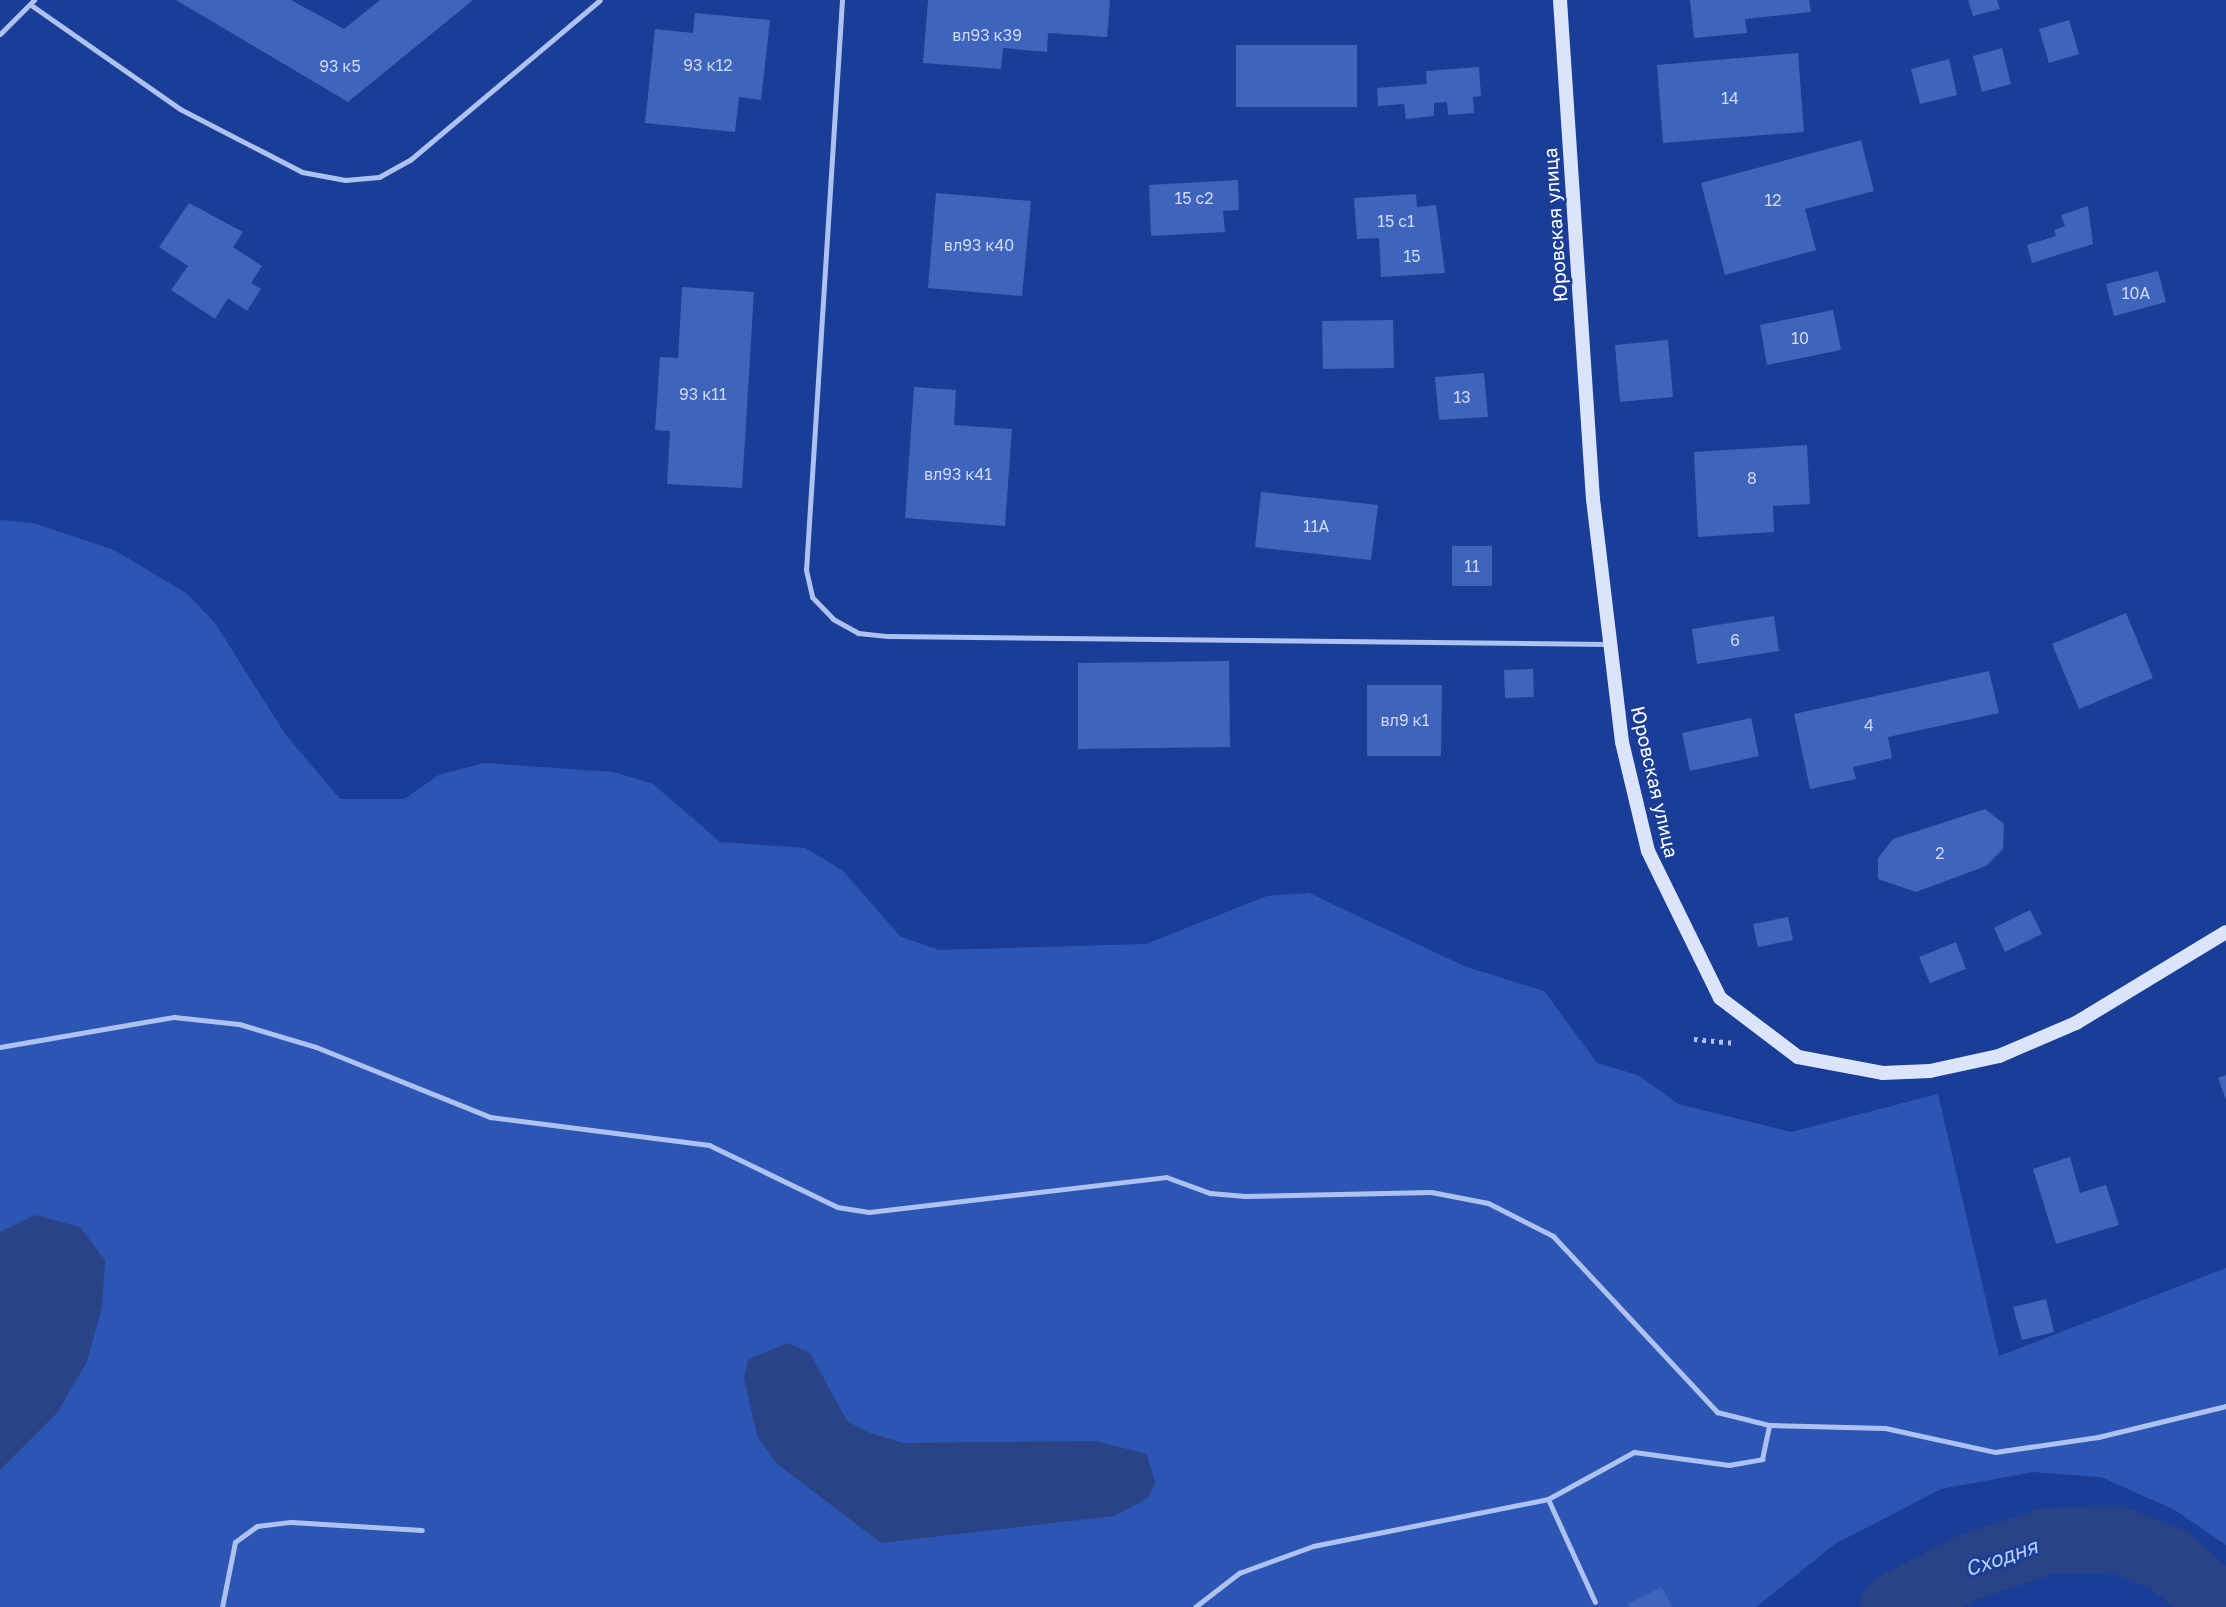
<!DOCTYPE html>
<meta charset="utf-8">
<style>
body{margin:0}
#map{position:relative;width:2226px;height:1607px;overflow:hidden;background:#1a3e97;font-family:"Golos Text",sans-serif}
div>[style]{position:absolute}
.green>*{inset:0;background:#2d56b4}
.water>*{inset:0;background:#294386}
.river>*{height:66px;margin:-33px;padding:0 33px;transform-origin:33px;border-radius:33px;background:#294386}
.building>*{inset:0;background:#3e64bc}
.path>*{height:4.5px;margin-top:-2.25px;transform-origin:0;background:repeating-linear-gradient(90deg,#adc2f0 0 3.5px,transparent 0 8.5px)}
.lane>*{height:5px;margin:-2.5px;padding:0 2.5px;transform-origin:2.5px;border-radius:2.5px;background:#adc2f0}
.secondary>*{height:14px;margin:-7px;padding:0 7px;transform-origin:7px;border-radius:7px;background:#dbe4fb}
span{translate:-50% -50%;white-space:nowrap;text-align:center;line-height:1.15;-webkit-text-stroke:5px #1a3e97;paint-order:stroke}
.number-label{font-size:16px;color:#cfd8ee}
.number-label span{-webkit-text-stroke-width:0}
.street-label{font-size:19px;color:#fff}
.water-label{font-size:21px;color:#b9cdf7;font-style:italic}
</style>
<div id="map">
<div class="green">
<i style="clip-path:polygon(0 520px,33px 523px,114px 550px,186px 593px,215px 623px,285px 734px,340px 799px,404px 799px,439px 775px,484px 763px,613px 772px,653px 784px,720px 842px,805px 848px,842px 870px,901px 937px,939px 950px,1146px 944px,1267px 896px,1309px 893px,1464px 966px,1544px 991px,1597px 1063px,1638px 1075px,1678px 1104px,1791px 1132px,1938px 1094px,1999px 1356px,2226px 1268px,2226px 1545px,2175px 1510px,2101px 1477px,2033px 1472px,1941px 1489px,1835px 1544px,1756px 1607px,0 1607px)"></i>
</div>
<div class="water">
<i style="clip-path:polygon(35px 1215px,80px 1227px,105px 1260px,102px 1307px,87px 1362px,57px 1413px,0 1470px,0 1232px)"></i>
<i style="clip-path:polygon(788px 1343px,810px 1353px,847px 1421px,870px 1433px,903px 1443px,1096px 1441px,1147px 1454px,1155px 1483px,1148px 1498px,1114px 1516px,881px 1543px,776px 1463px,757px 1436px,744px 1378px,748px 1359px)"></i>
</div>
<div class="river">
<i style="left:1893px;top:1607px;width:81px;rotate:-28.2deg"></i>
<i style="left:1964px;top:1569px;width:89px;rotate:-18.4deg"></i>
<i style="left:2048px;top:1541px;width:70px;rotate:-0.8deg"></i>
<i style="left:2118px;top:1540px;width:55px;rotate:21.4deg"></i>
<i style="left:2169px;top:1560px;width:71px;rotate:41.6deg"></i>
</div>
<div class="building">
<i style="clip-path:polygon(176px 0,291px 0,344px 29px,380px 0,473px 0,348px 102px)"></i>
<i style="clip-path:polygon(928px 0,1110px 0,1107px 37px,1048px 33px,1047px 52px,1003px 48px,1001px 69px,923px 63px)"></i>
<i style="clip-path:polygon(1690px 0,1809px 0,1811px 12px,1745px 19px,1747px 33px,1694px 38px)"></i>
<i style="clip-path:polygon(1968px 0,1997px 0,2000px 9px,1973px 16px)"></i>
<i style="clip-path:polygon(695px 13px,770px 20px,761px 100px,739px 97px,735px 132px,645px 123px,655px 29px,693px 33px)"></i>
<i style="clip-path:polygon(2069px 20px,2079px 54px,2049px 63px,2039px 29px)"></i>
<i style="clip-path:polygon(1236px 45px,1357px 45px,1357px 107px,1236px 107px)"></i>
<i style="clip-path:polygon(2002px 48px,2011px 84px,1982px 92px,1973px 56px)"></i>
<i style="clip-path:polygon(1798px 53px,1804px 132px,1663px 143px,1657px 65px)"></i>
<i style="clip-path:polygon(1949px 59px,1957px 95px,1920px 104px,1911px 69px)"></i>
<i style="clip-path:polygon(1479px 67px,1481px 96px,1473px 97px,1474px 113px,1448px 115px,1447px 102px,1434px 103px,1434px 116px,1406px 119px,1404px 104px,1378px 106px,1377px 88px,1427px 84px,1426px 71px)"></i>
<i style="clip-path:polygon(1861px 140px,1874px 191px,1805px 209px,1816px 250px,1725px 275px,1701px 183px)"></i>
<i style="clip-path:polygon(1238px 180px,1239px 210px,1223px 211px,1225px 232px,1151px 236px,1149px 185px)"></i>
<i style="clip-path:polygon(936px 193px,1031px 201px,1022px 296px,928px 288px)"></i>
<i style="clip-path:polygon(1416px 194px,1417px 207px,1436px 205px,1445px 273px,1381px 277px,1379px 238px,1357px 239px,1354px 198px)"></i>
<i style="clip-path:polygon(189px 203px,243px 232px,233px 247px,262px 266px,251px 283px,261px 289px,247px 311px,228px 298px,215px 319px,171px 290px,188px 266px,159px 247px)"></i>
<i style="clip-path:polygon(2088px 206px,2093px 244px,2032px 263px,2027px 245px,2056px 236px,2054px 230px,2065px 226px,2061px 215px)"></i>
<i style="clip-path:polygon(2158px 271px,2166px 302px,2114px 316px,2106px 284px)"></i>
<i style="clip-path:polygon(682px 287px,754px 292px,742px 488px,667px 484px,670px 431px,655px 430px,660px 357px,678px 358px)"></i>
<i style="clip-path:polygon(1833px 310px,1841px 350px,1767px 365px,1760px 325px)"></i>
<i style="clip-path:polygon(1393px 320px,1394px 368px,1323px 369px,1322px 321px)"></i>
<i style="clip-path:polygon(1668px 340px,1673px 397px,1620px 402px,1615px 345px)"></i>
<i style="clip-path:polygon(1484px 373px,1488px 417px,1439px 420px,1435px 377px)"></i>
<i style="clip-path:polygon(914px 387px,956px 390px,954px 425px,1012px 429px,1005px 526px,905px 518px)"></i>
<i style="clip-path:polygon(1807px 445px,1810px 504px,1773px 506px,1774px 532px,1698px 537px,1694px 452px)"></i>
<i style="clip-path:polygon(1261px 492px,1378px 505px,1371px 560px,1255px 547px)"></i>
<i style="clip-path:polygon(1452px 546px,1492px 546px,1492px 586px,1452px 586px)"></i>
<i style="clip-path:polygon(2126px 613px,2153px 678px,2079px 709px,2052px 644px)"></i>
<i style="clip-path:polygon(1774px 616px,1779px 651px,1697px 664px,1692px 629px)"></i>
<i style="clip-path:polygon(1229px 661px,1230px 747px,1078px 749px,1078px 663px)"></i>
<i style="clip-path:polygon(1533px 669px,1534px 697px,1505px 698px,1504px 670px)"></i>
<i style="clip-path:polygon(1989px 671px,1999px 713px,1888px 737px,1892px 758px,1853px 767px,1856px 779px,1810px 789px,1794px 714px)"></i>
<i style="clip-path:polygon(1367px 685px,1442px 685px,1441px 756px,1367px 756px)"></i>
<i style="clip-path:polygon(1751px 718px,1759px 756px,1690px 771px,1682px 733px)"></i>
<i style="clip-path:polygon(1985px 809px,2004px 824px,2003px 849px,1986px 866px,1916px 892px,1878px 879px,1878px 858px,1893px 839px)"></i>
<i style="clip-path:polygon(2030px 910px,2042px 934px,2005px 952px,1994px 928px)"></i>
<i style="clip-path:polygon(1788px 917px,1793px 940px,1758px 947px,1753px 924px)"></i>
<i style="clip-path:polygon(1956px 942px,1966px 969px,1930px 983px,1919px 957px)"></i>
<i style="clip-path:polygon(2226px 1075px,2226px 1100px,2218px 1078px)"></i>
<i style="clip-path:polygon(2070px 1157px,2080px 1193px,2106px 1185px,2119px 1225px,2056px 1244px,2033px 1169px)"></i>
<i style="clip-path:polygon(2046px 1299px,2054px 1332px,2022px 1340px,2013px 1307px)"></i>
<i style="clip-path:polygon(1662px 1587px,1672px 1607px,1630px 1607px,1628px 1604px)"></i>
</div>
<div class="path">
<i style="left:1694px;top:1039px;width:41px;rotate:5.6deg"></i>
</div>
<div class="lane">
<i style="left:842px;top:0;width:571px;rotate:93.61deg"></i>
<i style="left:806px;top:570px;width:28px;rotate:77deg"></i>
<i style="left:812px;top:597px;width:30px;rotate:46deg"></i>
<i style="left:833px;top:619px;width:29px;rotate:29deg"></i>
<i style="left:858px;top:633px;width:30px;rotate:6deg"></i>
<i style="left:888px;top:636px;width:720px;rotate:0.64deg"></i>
<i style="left:31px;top:5px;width:182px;rotate:34.9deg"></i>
<i style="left:180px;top:109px;width:137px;rotate:27.3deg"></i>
<i style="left:302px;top:172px;width:44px;rotate:10.5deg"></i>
<i style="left:345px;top:180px;width:34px;rotate:-5deg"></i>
<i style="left:379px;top:177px;width:35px;rotate:-29deg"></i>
<i style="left:410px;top:160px;width:248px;rotate:-40.1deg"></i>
<i style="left:0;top:34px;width:48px;rotate:-45deg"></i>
<i style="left:0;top:1047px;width:177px;rotate:-9.8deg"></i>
<i style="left:174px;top:1017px;width:65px;rotate:6.1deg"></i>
<i style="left:239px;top:1024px;width:80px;rotate:16.6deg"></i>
<i style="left:316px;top:1047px;width:188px;rotate:21.9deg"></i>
<i style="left:490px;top:1117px;width:221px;rotate:7.3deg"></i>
<i style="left:709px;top:1145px;width:142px;rotate:25.8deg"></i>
<i style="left:837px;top:1207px;width:32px;rotate:9deg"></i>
<i style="left:869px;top:1212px;width:299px;rotate:-6.7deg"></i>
<i style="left:1166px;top:1177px;width:47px;rotate:20deg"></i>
<i style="left:1210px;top:1193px;width:35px;rotate:5deg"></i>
<i style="left:1245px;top:1196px;width:186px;rotate:-1.2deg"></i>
<i style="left:1431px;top:1192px;width:58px;rotate:10.9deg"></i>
<i style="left:1488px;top:1203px;width:73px;rotate:26.9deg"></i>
<i style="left:1553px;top:1236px;width:241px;rotate:47deg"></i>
<i style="left:1717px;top:1412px;width:54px;rotate:14deg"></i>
<i style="left:1769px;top:1425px;width:116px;rotate:1.5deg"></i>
<i style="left:1885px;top:1428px;width:113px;rotate:12.3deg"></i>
<i style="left:1995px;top:1452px;width:104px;rotate:-8.3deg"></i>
<i style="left:2098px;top:1437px;width:132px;rotate:-13.6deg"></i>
<i style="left:1548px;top:1499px;width:113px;rotate:65.5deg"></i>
<i style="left:222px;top:1607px;width:66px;rotate:-78.7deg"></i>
<i style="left:235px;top:1542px;width:27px;rotate:-36deg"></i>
<i style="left:257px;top:1526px;width:34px;rotate:-7deg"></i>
<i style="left:291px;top:1522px;width:131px;rotate:3.5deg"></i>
<i style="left:1195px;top:1607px;width:56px;rotate:-37.7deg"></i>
<i style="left:1239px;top:1573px;width:79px;rotate:-20deg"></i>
<i style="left:1313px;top:1546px;width:240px;rotate:-11.3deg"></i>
<i style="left:1548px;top:1499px;width:98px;rotate:-28.7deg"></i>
<i style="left:1634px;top:1452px;width:96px;rotate:7.8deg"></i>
<i style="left:1729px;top:1465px;width:34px;rotate:-10deg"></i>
<i style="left:1762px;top:1459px;width:35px;rotate:-78deg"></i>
</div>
<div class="secondary">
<i style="left:1560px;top:0;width:500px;rotate:86.22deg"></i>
<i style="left:1593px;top:499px;width:245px;rotate:83.2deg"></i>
<i style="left:1622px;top:742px;width:112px;rotate:76.6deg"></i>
<i style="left:1648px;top:851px;width:164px;rotate:63.9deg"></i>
<i style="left:1720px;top:998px;width:98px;rotate:37.1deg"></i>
<i style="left:1798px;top:1057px;width:86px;rotate:10.7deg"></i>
<i style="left:1883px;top:1073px;width:47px;rotate:-2.4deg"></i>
<i style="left:1930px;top:1071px;width:71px;rotate:-12.3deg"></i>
<i style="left:1999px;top:1056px;width:84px;rotate:-23.2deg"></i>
<i style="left:2076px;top:1023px;width:175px;rotate:-31.2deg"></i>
</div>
<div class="number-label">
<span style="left:987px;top:35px">вл93 к39</span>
<span style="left:708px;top:65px">93 к12</span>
<span style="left:340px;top:66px">93 к5</span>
<span style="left:1730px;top:98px">14</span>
<span style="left:1194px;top:198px">15 с2</span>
<span style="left:1773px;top:200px">12</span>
<span style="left:1396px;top:221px">15 с1</span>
<span style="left:979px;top:245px">вл93 к40</span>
<span style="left:1412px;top:256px">15</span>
<span style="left:2136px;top:293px">10А</span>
<span style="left:1800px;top:338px">10</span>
<span style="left:703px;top:394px">93 к11</span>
<span style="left:1462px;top:397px">13</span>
<span style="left:958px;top:474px">вл93 к41</span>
<span style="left:1752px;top:478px">8</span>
<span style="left:1316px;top:526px">11А</span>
<span style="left:1472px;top:566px">11</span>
<span style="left:1735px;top:640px">6</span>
<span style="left:1405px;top:720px">вл9 к1</span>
<span style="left:1869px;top:725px">4</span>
<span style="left:1940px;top:853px">2</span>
</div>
<div class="street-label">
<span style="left:1555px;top:225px;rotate:-94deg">Юровская улица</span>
<span style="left:1655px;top:782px;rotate:77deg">Юровская улица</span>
</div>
<div class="water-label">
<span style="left:2001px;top:1557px;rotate:-19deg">Сходня</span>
</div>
</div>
